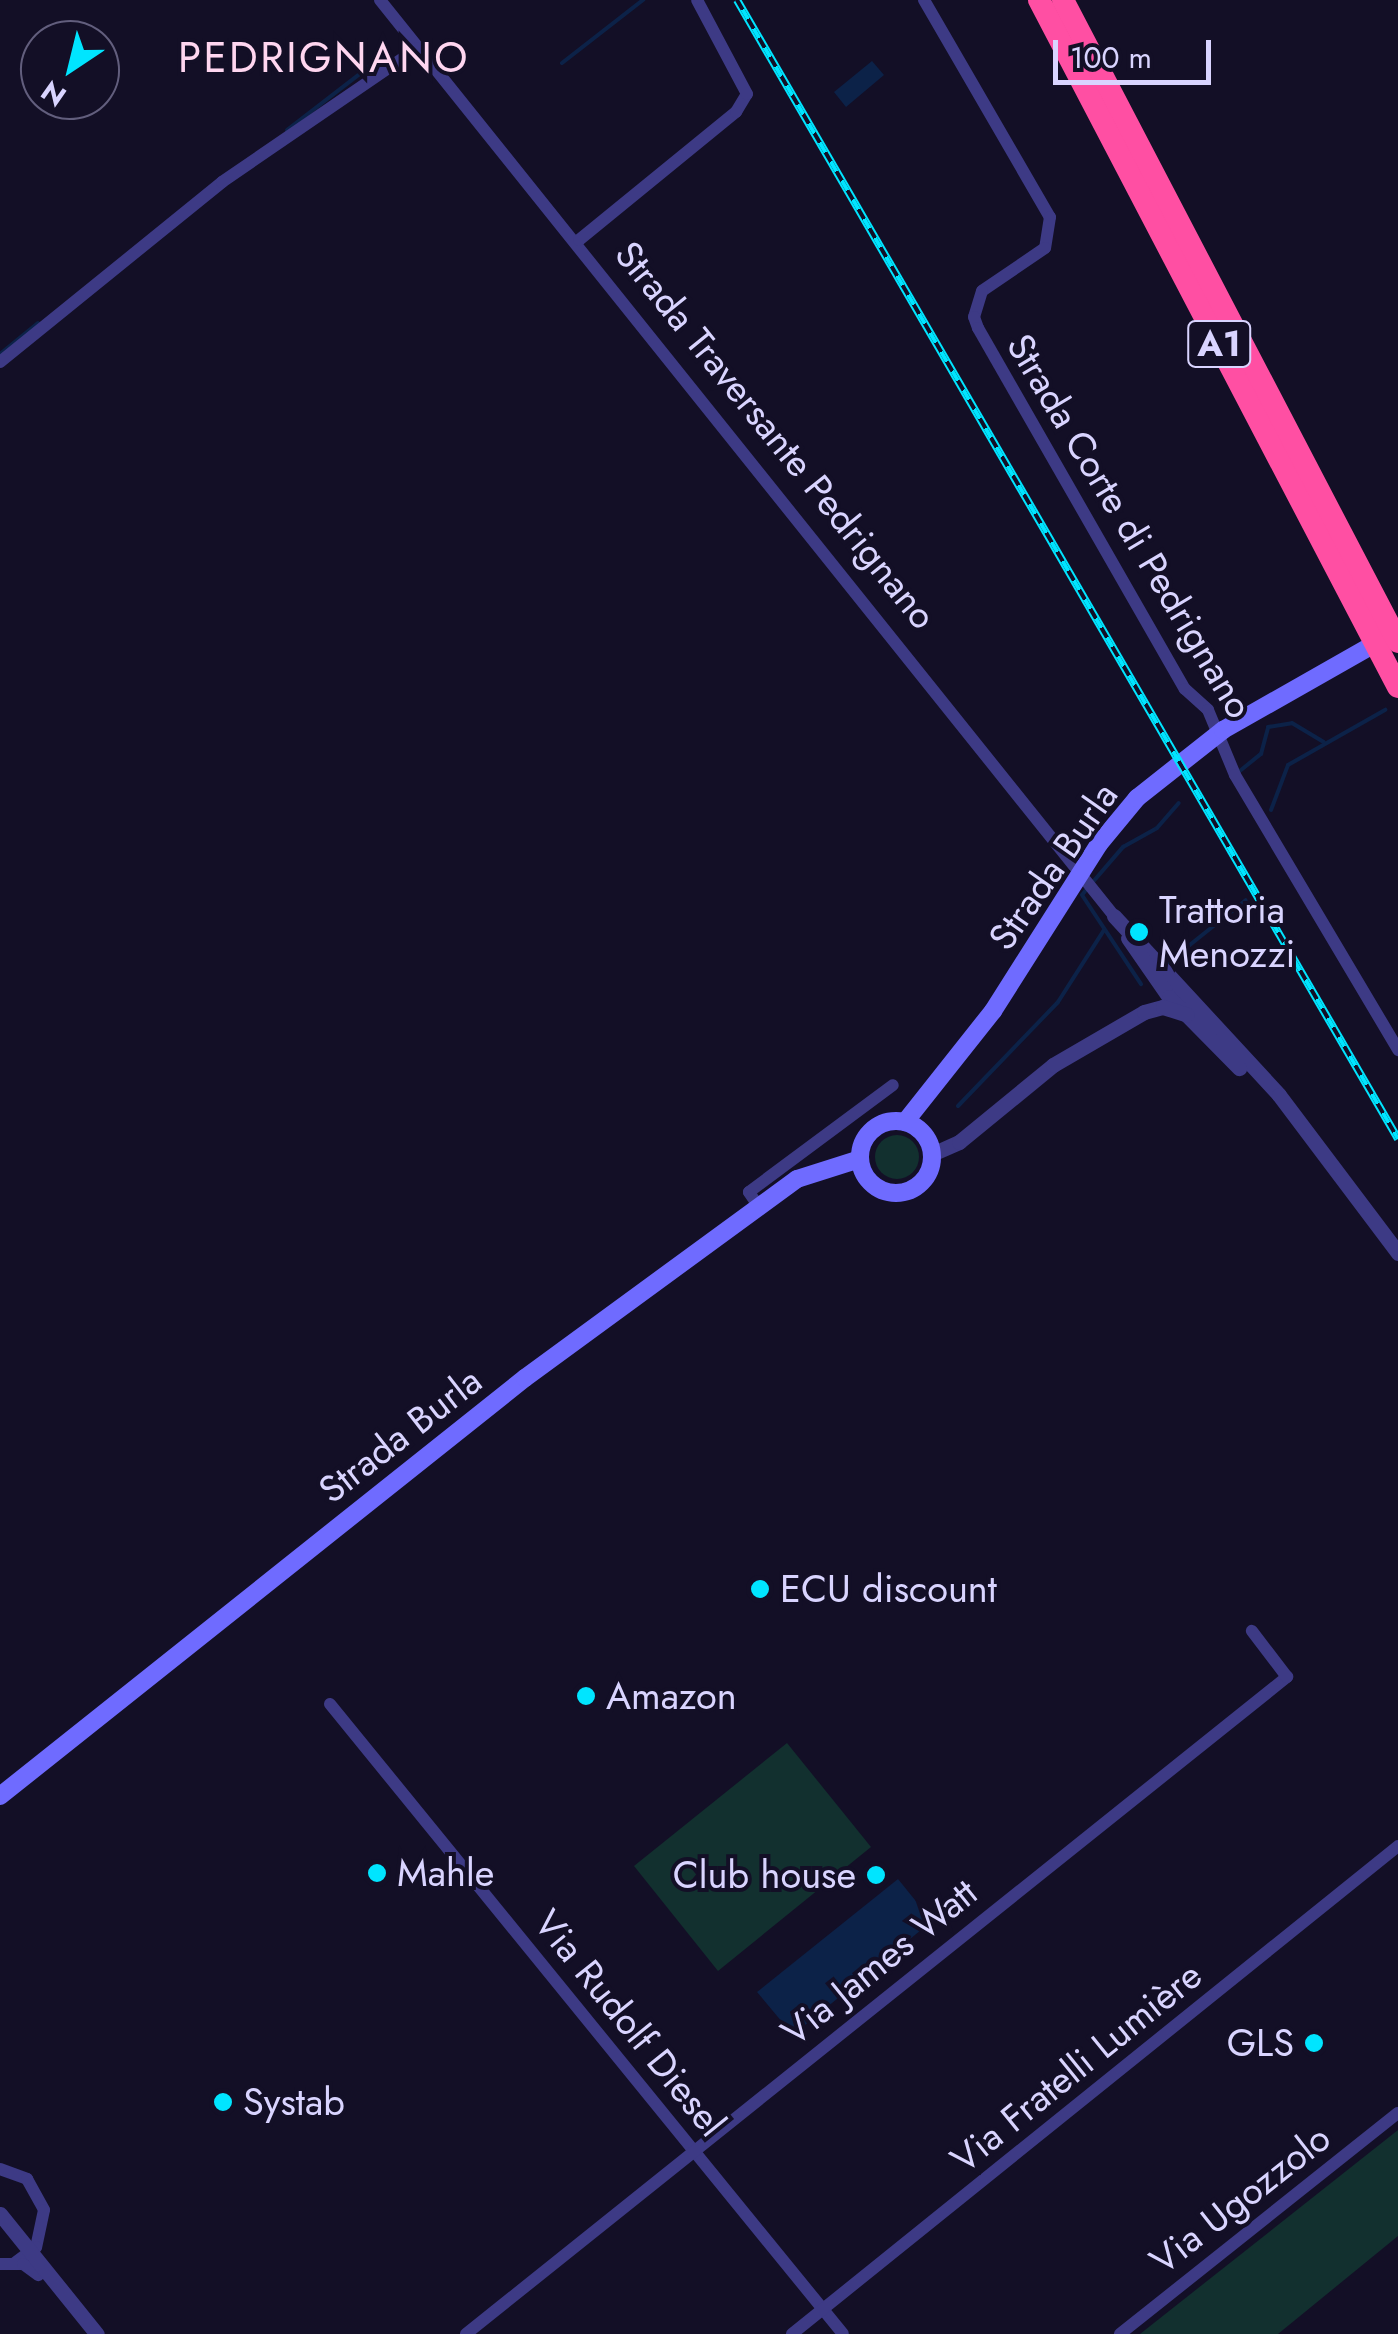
<!DOCTYPE html>
<meta charset="utf-8">
<style>
body{margin:0}
#map{position:relative;width:1398px;height:2334px;overflow:hidden;background:#130f26;font-family:Jost,sans-serif}
div>[style]{position:absolute}
.green>*{inset:0;background:#12302f}
.round{border-radius:50%}
.water>*{inset:0;background:#0c2248}
.stream>*{height:4px;margin:-2px;padding:0 2px;transform-origin:2px;border-radius:2px;background:#0c2248}
.minor>*{height:12px;margin:-6px;padding:0 6px;transform-origin:6px;border-radius:6px;background:#3d3a85}
.tertiary>*{height:15px;margin:-7.5px;padding:0 7.5px;transform-origin:7.5px;border-radius:7.5px;background:#3d3a85}
.secondary>*{height:18px;margin:-9px;padding:0 9px;transform-origin:9px;border-radius:9px;background:#6f6bff}
.secondary>.ring{margin:-9px;padding:0;box-sizing:content-box;background:none;border:18px solid #6f6bff;border-radius:50%}
.motorway>*{height:22px;margin:-11px;padding:0 11px;transform-origin:11px;border-radius:11px;background:#ff4fa3}
.rail>*{height:8px;margin-top:-4px;transform-origin:0;background:repeating-linear-gradient(90deg,#130f26 0 11px,#00e5ff 0 22px);box-sizing:border-box;border-block:2px solid #00e5ff}
.dots>*{width:28px;height:28px;translate:-50% -50%;box-sizing:border-box;border:5px solid #130f26;border-radius:50%}
span{translate:-50% -50%;white-space:nowrap;text-align:center;line-height:1.15;-webkit-text-stroke:8px #130f26;paint-order:stroke}
.shield-label span{padding:2px 8px;background:#130f26;border:2px solid;border-radius:8px;-webkit-text-stroke-width:0}
.shield-label{font-size:35px;color:#d9d4ff;font-weight:700}
.street-label{font-size:38px;color:#d9d4ff}
.poi-label{font-size:38px;color:#d9d4ff}
.left{translate:0 -50%;text-align:left}
.right{translate:-100% -50%;text-align:right}
.quarter-label{font-size:42px;color:#ffd6f0;letter-spacing:2.5px}
.north{position:absolute;left:20px;top:20px;width:100px;height:100px;box-sizing:border-box;background:#130f26;border:2px solid #625e7d;border-radius:50%;rotate:215deg;font-size:28px;font-weight:700;line-height:40px;text-align:center;color:#d9d4ff}
.north::after{content:'';display:block;margin:auto;width:35px;height:45px;background:#00e5ff;clip-path:polygon(50% 0,100% 100%,50% 72%,0 100%)}
.scale{position:absolute;left:1053px;top:40px;width:158px;height:45px;box-sizing:border-box;border:5px solid #d9d4ff;border-top:0;padding-left:12px;font-size:30px;line-height:35px;white-space:nowrap;color:#d9d4ff;-webkit-text-stroke:8px #130f26;paint-order:stroke}
</style>
<div id="map">
<div class="green">
<i class="round" style="left:875px;top:1135px;width:44px;height:44px"></i>
<i style="clip-path:polygon(787px 1743px,871px 1847px,718px 1971px,634px 1866px)"></i>
<i style="clip-path:polygon(1398px 2130px,1398px 2236px,1278px 2334px,1140px 2334px)"></i>
</div>
<div class="water">
<i style="clip-path:polygon(872px 61px,884px 75px,846px 107px,834px 92px)"></i>
<i style="clip-path:polygon(898px 1879px,932px 1921px,793px 2035px,757px 1992px)"></i>
</div>
<div class="stream">
<i style="left:562px;top:63px;width:103px;rotate:-37.9deg"></i>
<i style="left:287px;top:130px;width:105px;rotate:-37.6deg"></i>
<i style="left:0;top:354px;width:49px;rotate:-39.2deg"></i>
<i style="left:1241px;top:770px;width:26px;rotate:-39deg"></i>
<i style="left:1261px;top:754px;width:28px;rotate:-75deg"></i>
<i style="left:1268px;top:727px;width:24px;rotate:-9deg"></i>
<i style="left:1292px;top:723px;width:37px;rotate:31deg"></i>
<i style="left:1271px;top:810px;width:48px;rotate:-69.3deg"></i>
<i style="left:1288px;top:765px;width:112px;rotate:-29.6deg"></i>
<i style="left:1092px;top:883px;width:48px;rotate:-49.3deg"></i>
<i style="left:1123px;top:847px;width:39px;rotate:-29deg"></i>
<i style="left:1157px;top:828px;width:33px;rotate:-49deg"></i>
<i style="left:1086px;top:890px;width:6px;rotate:129deg"></i>
<i style="left:1082px;top:895px;width:107px;rotate:56.5deg"></i>
<i style="left:1166px;top:964px;width:102px;rotate:-38.7deg"></i>
<i style="left:958px;top:1106px;width:144px;rotate:-46.1deg"></i>
<i style="left:1058px;top:1002px;width:85px;rotate:-57.4deg"></i>
</div>
<div class="minor">
<i style="left:380px;top:0;width:1174px;rotate:51.29deg"></i>
<i style="left:924px;top:0;width:251px;rotate:59.9deg"></i>
<i style="left:1050px;top:217px;width:31px;rotate:99deg"></i>
<i style="left:1045px;top:248px;width:76px;rotate:145.7deg"></i>
<i style="left:982px;top:291px;width:27px;rotate:107deg"></i>
<i style="left:974px;top:317px;width:12px;rotate:70deg"></i>
<i style="left:978px;top:328px;width:416px;rotate:60.2deg"></i>
<i style="left:1185px;top:689px;width:31px;rotate:42deg"></i>
<i style="left:1208px;top:710px;width:70px;rotate:67.4deg"></i>
<i style="left:1235px;top:775px;width:320px;rotate:59.3deg"></i>
<i style="left:579px;top:240px;width:203px;rotate:-39.2deg"></i>
<i style="left:736px;top:112px;width:21px;rotate:-59deg"></i>
<i style="left:747px;top:94px;width:106px;rotate:-118deg"></i>
<i style="left:0;top:362px;width:286px;rotate:-39deg"></i>
<i style="left:222px;top:182px;width:237px;rotate:-34.4deg"></i>
<i style="left:759px;top:1207px;width:18px;rotate:-124deg"></i>
<i style="left:749px;top:1192px;width:179px;rotate:-36.6deg"></i>
<i style="left:330px;top:1704px;width:812px;rotate:50.84deg"></i>
<i style="left:0;top:2169px;width:29px;rotate:20deg"></i>
<i style="left:27px;top:2179px;width:35px;rotate:61deg"></i>
<i style="left:44px;top:2210px;width:38px;rotate:102deg"></i>
<i style="left:36px;top:2247px;width:26px;rotate:143deg"></i>
<i style="left:0;top:2264px;width:23px"></i>
<i style="left:23px;top:2264px;width:19px;rotate:36deg"></i>
<i style="left:466px;top:2334px;width:1052px;rotate:-38.67deg"></i>
<i style="left:1287px;top:1677px;width:58px;rotate:-127.3deg"></i>
<i style="left:792px;top:2334px;width:778px;rotate:-38.84deg"></i>
<i style="left:1120px;top:2334px;width:355px;rotate:-38.5deg"></i>
</div>
<div class="tertiary">
<i style="left:1114px;top:916px;width:243px;rotate:47.3deg"></i>
<i style="left:1279px;top:1095px;width:198px;rotate:53deg"></i>
<i style="left:1128px;top:938px;width:72px;rotate:55.2deg"></i>
<i style="left:1169px;top:997px;width:100px;rotate:45.4deg"></i>
<i style="left:932px;top:1154px;width:30px;rotate:-24deg"></i>
<i style="left:959px;top:1142px;width:122px;rotate:-39.3deg"></i>
<i style="left:1053px;top:1065px;width:105px;rotate:-30.2deg"></i>
<i style="left:1144px;top:1012px;width:20px;rotate:-15deg"></i>
<i style="left:1163px;top:1007px;width:25px;rotate:18deg"></i>
<i style="left:0;top:2214px;width:154px;rotate:51.1deg"></i>
</div>
<div class="secondary">
<i class="ring" style="left:860px;top:1121px;width:54px;height:54px"></i>
<i style="left:905px;top:1122px;width:142px;rotate:-51.6deg"></i>
<i style="left:993px;top:1011px;width:198px;rotate:-57.6deg"></i>
<i style="left:1099px;top:844px;width:60px;rotate:-50.4deg"></i>
<i style="left:1137px;top:798px;width:110px;rotate:-38.3deg"></i>
<i style="left:1223px;top:730px;width:186px;rotate:-29.6deg"></i>
<i style="left:0;top:1796px;width:671px;rotate:-38.53deg"></i>
<i style="left:525px;top:1378px;width:337px;rotate:-36.2deg"></i>
<i style="left:797px;top:1179px;width:66px;rotate:-17.6deg"></i>
</div>
<div class="motorway">
<i style="left:1039px;top:0;width:775px;rotate:62.41deg"></i>
<i style="left:1063px;top:0;width:724px;rotate:62.44deg"></i>
</div>
<div class="rail">
<i style="left:737px;top:0;width:1317px;rotate:59.87deg"></i>
</div>
<div class="dots">
<i style="left:1139px;top:932px;background:#00e5ff"></i>
<i style="left:760px;top:1589px;background:#00e5ff"></i>
<i style="left:586px;top:1696px;background:#00e5ff"></i>
<i style="left:377px;top:1873px;background:#00e5ff"></i>
<i style="left:876px;top:1875px;background:#00e5ff"></i>
<i style="left:1314px;top:2043px;background:#00e5ff"></i>
<i style="left:223px;top:2102px;background:#00e5ff"></i>
</div>
<div class="shield-label">
<span style="left:1219px;top:344px">A1</span>
</div>
<div class="street-label">
<span style="left:776px;top:435px;rotate:51deg">Strada Traversante Pedrignano</span>
<span style="left:1130px;top:526px;rotate:59deg">Strada Corte di Pedrignano</span>
<span style="left:1053px;top:866px;rotate:-55deg">Strada Burla</span>
<span style="left:400px;top:1435px;rotate:-38deg">Strada Burla</span>
<span style="left:879px;top:1962px;rotate:-39deg">Via James Watt</span>
<span style="left:630px;top:2023px;rotate:51deg">Via Rudolf Diesel</span>
<span style="left:1076px;top:2067px;rotate:-39deg">Via Fratelli Lumière</span>
<span style="left:1240px;top:2199px;rotate:-38deg">Via Ugozzolo</span>
</div>
<div class="poi-label">
<span class="left" style="left:1159px;top:932px">Trattoria<br>Menozzi</span>
<span class="left" style="left:780px;top:1589px">ECU discount</span>
<span class="left" style="left:606px;top:1696px">Amazon</span>
<span class="left" style="left:397px;top:1873px">Mahle</span>
<span class="right" style="left:856px;top:1875px">Club house</span>
<span class="right" style="left:1294px;top:2043px">GLS</span>
<span class="left" style="left:243px;top:2102px">Systab</span>
</div>
<div class="quarter-label">
<span style="left:324px;top:58px">PEDRIGNANO</span>
</div>
<div class="north">N</div>
<div class="scale">100 m</div>
</div>
